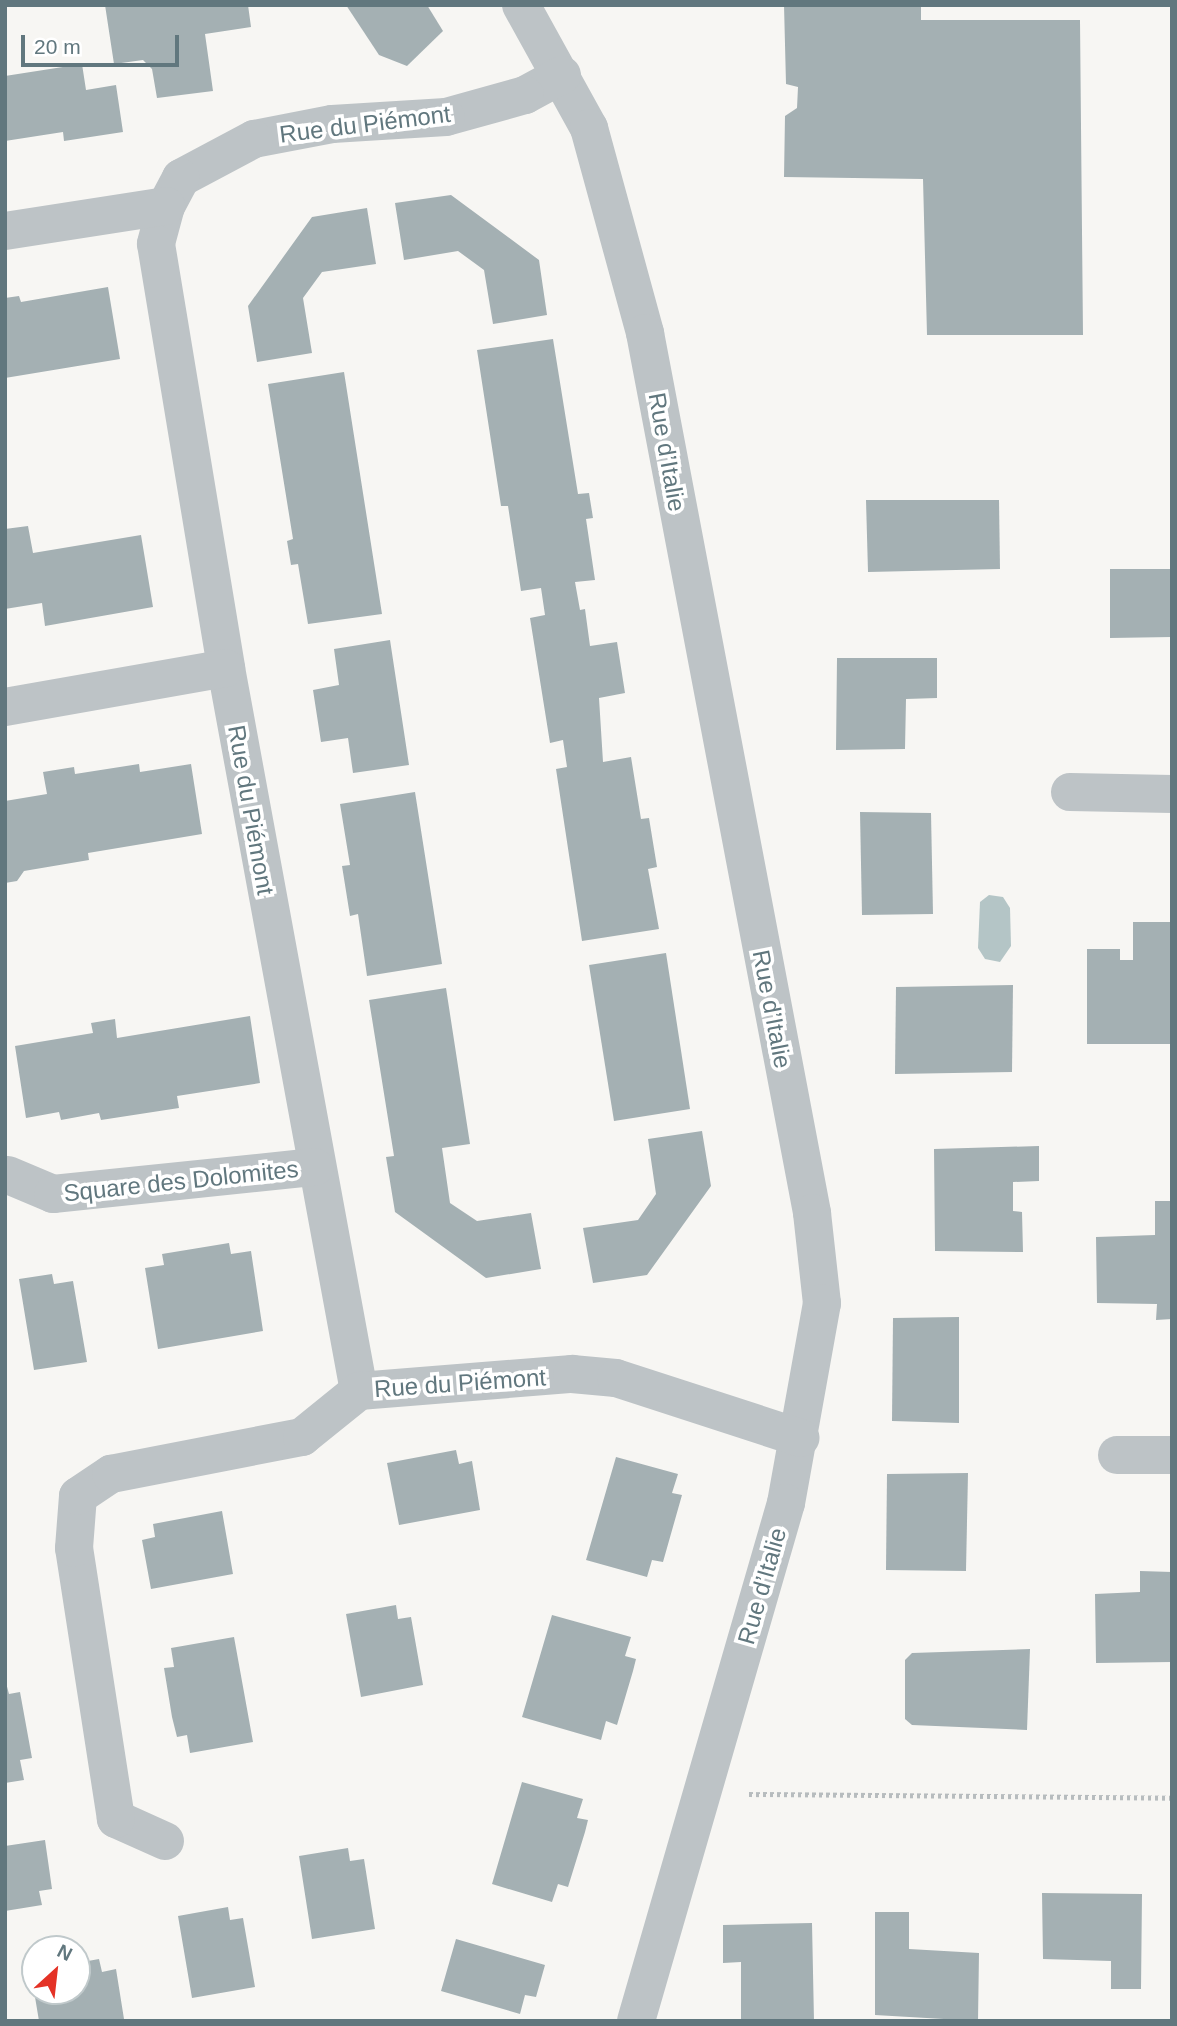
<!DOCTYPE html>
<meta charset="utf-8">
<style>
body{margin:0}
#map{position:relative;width:1177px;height:2026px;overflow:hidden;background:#f7f6f3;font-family:Helvetica,sans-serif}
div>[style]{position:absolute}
.water>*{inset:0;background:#b4c5c6}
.building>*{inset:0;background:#a4b0b3}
.path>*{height:4.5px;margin-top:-2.25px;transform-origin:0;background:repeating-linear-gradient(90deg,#b7bcbe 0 3.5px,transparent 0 7px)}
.minor>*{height:38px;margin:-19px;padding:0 19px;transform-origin:19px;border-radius:19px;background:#bdc3c6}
span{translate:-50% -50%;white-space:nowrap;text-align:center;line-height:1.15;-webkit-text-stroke:7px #fff;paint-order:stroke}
.street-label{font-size:24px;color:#61777e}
.frame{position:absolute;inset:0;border:7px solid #61777e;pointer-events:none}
.north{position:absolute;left:21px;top:1935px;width:70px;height:70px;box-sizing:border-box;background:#fff;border:2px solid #c0c9cb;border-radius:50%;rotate:27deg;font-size:19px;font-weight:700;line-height:28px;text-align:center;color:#61777e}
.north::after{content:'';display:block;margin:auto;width:24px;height:32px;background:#e43226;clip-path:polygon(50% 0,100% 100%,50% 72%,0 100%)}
.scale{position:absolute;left:21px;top:35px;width:158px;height:32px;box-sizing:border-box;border:4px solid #61777e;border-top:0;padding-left:9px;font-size:21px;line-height:24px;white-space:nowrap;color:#61777e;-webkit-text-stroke:5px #fff;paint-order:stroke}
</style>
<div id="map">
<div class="water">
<i style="clip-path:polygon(989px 895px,1003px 897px,1010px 908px,1011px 946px,1000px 962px,985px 959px,978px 948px,980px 902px)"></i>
</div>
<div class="building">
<i style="clip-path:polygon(105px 5px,248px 5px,251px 27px,205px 34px,213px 91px,157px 98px,152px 69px,143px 60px,114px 64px)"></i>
<i style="clip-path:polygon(346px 5px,427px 5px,443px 31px,407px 66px,379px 55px)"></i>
<i style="clip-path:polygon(784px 5px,921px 5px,921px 20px,1080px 20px,1083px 335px,927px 335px,923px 179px,784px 177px,785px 116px,797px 108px,798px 87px,786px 84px)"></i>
<i style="clip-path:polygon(82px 64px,86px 90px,116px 85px,123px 132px,64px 141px,63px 132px,5px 141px,5px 76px)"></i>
<i style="clip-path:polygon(451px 195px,539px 260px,547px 315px,493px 324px,484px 270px,458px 251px,404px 260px,395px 203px)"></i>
<i style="clip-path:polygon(367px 208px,376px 264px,322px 272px,303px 298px,312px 353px,257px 362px,248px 306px,312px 217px)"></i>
<i style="clip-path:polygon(108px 287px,120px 359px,5px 378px,5px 298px,19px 296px,21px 302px)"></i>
<i style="clip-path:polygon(553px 339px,578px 494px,589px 493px,593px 518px,586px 519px,595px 580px,575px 582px,580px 610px,585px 609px,590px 646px,617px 642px,625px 693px,599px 698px,603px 762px,631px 757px,641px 819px,649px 818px,657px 867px,648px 869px,659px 929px,582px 941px,556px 769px,567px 767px,563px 740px,550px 743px,530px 618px,545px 615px,541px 588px,521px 591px,508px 506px,501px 506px,477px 350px)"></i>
<i style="clip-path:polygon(344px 372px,382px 614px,308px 624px,298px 564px,291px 565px,287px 541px,293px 539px,268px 384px)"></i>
<i style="clip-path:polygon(866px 500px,999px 500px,1000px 569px,868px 572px)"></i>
<i style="clip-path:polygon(28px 526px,33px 553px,141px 535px,153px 607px,45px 626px,42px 603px,5px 609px,5px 529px)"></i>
<i style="clip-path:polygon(1110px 569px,1172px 569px,1172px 637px,1110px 638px)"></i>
<i style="clip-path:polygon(390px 640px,409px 765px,353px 773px,348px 738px,321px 742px,313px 690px,339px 685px,334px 649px)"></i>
<i style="clip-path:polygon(837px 658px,937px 658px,937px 698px,906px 699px,905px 749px,836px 750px)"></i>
<i style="clip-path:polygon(139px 764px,140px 772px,191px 764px,202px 834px,88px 853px,89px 860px,24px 871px,17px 881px,5px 883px,5px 801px,47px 794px,43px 772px,74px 767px,75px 774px)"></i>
<i style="clip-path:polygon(415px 792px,442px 964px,367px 976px,358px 914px,350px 916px,342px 866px,350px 865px,340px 804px)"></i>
<i style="clip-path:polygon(860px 812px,931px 813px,933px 914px,862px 915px)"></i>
<i style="clip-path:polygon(1133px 922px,1172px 922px,1172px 1044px,1087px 1044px,1087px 949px,1120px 949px,1120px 960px,1133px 960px)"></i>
<i style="clip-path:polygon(666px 953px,690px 1109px,614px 1121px,589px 965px)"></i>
<i style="clip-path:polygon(1013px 985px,1012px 1072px,895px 1074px,896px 987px)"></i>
<i style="clip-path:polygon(446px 988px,470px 1144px,442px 1148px,450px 1203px,477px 1221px,531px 1213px,541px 1269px,486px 1278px,395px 1212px,386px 1157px,394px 1156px,369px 1000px)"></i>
<i style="clip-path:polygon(250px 1016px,260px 1083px,177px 1096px,179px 1108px,101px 1120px,99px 1113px,61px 1120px,59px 1112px,26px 1118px,15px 1046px,93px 1033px,91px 1023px,115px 1019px,117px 1038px)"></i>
<i style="clip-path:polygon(702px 1131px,711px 1186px,647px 1275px,593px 1283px,583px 1228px,638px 1220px,656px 1194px,648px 1139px)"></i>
<i style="clip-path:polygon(1039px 1146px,1039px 1181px,1013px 1182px,1013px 1211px,1022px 1212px,1023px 1252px,935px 1251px,934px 1149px)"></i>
<i style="clip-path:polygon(1155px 1201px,1172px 1201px,1172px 1319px,1156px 1320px,1157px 1304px,1097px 1303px,1096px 1237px,1155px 1235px)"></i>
<i style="clip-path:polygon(229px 1243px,231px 1254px,251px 1251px,263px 1331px,158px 1349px,145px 1268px,164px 1265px,162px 1254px)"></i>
<i style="clip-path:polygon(52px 1274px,54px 1284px,73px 1281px,87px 1362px,34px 1370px,19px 1279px)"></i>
<i style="clip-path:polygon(959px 1317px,959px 1423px,892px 1421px,893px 1318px)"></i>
<i style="clip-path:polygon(456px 1450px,459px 1464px,472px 1461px,480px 1510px,399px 1525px,387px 1463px)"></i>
<i style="clip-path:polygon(616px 1457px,678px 1474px,672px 1493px,682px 1495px,663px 1562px,652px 1560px,647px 1577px,586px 1560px)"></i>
<i style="clip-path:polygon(968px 1473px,966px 1571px,886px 1570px,887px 1474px)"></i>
<i style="clip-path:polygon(222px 1511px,233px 1574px,151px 1589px,142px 1540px,155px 1537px,153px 1524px)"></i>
<i style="clip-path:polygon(1140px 1571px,1172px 1572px,1172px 1662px,1096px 1663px,1095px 1594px,1140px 1592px)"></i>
<i style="clip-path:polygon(396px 1605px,398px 1619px,411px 1617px,423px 1685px,361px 1697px,346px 1614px)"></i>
<i style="clip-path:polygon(552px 1615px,631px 1637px,625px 1656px,636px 1659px,633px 1671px,617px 1725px,606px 1721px,601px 1740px,522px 1717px)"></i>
<i style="clip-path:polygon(234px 1637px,253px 1742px,190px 1753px,187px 1735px,177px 1737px,172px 1717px,164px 1668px,174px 1667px,171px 1648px)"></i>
<i style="clip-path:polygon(1030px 1649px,1027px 1730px,912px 1725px,905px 1719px,905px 1660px,912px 1653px)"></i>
<i style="clip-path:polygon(5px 1679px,9px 1694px,20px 1692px,32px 1758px,20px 1760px,24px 1780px,5px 1783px)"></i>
<i style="clip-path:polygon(522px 1782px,583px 1799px,577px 1818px,588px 1820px,585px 1832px,568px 1887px,558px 1884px,552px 1902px,492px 1884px)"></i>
<i style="clip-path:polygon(45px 1840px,52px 1889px,39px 1891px,42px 1905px,5px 1911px,5px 1846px)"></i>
<i style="clip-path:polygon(348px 1848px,350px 1861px,364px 1859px,375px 1929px,312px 1939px,299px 1856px)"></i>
<i style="clip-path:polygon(1042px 1893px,1142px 1894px,1141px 1989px,1111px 1989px,1111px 1961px,1043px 1959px)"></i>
<i style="clip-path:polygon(228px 1907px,230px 1920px,243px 1918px,255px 1987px,192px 1998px,178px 1916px)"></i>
<i style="clip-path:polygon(875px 1912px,909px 1912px,909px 1949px,979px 1953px,978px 2021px,875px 2015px)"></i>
<i style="clip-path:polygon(812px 1923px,814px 2021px,741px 2021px,741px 1962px,723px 1963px,723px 1925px)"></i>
<i style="clip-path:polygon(456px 1939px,545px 1965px,536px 1997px,525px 1995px,520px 2014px,441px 1991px)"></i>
<i style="clip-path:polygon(99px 1959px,102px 1972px,116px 1969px,124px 2019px,39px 2021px,34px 1991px,77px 1991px,77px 1963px)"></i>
</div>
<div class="path">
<i style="left:749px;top:1794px;width:423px;rotate:0.5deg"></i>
</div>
<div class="minor">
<i style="left:521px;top:5px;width:141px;rotate:61.1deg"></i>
<i style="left:589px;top:128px;width:213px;rotate:74.7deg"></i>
<i style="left:645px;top:333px;width:896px;rotate:79.25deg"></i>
<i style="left:812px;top:1213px;width:91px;rotate:83.7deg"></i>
<i style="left:822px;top:1303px;width:203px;rotate:100.2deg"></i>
<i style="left:786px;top:1503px;width:539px;rotate:106.15deg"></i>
<i style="left:562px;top:75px;width:42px;rotate:151.6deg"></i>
<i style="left:525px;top:95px;width:82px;rotate:164.4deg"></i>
<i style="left:446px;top:117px;width:114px;rotate:176.5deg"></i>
<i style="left:332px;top:124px;width:79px;rotate:169.1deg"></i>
<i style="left:254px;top:139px;width:83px;rotate:151.9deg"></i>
<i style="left:181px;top:178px;width:32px;rotate:118deg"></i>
<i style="left:166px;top:206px;width:39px;rotate:105deg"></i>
<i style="left:156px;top:244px;width:430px;rotate:80.6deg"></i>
<i style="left:226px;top:668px;width:735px;rotate:79.58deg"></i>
<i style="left:359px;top:1391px;width:214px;rotate:-4.6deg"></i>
<i style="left:572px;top:1374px;width:44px;rotate:5.2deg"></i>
<i style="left:616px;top:1378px;width:194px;rotate:18deg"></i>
<i style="left:5px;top:231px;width:163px;rotate:-8.8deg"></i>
<i style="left:5px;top:707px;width:224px;rotate:-10deg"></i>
<i style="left:1070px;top:792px;width:102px;rotate:1.1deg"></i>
<i style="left:8px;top:1175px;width:49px;rotate:22.9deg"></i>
<i style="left:53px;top:1194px;width:263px;rotate:-5.9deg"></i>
<i style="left:1117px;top:1455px;width:55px"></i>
<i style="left:165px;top:1841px;width:54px;rotate:-155.8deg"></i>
<i style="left:116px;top:1819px;width:274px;rotate:-98.8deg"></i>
<i style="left:74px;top:1548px;width:52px;rotate:-85.6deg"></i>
<i style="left:78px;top:1496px;width:40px;rotate:-34deg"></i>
<i style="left:111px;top:1474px;width:195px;rotate:-11deg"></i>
<i style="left:302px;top:1437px;width:73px;rotate:-38.9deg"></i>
</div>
<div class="street-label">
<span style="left:365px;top:124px;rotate:-7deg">Rue du Piémont</span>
<span style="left:667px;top:452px;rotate:80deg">Rue d’Italie</span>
<span style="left:251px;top:810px;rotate:80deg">Rue du Piémont</span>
<span style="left:772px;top:1009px;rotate:79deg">Rue d’Italie</span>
<span style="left:181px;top:1181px;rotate:-6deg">Square des Dolomites</span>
<span style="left:460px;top:1383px;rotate:-4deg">Rue du Piémont</span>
<span style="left:762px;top:1586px;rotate:-74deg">Rue d’Italie</span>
</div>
<div class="frame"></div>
<div class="north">N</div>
<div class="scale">20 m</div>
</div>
